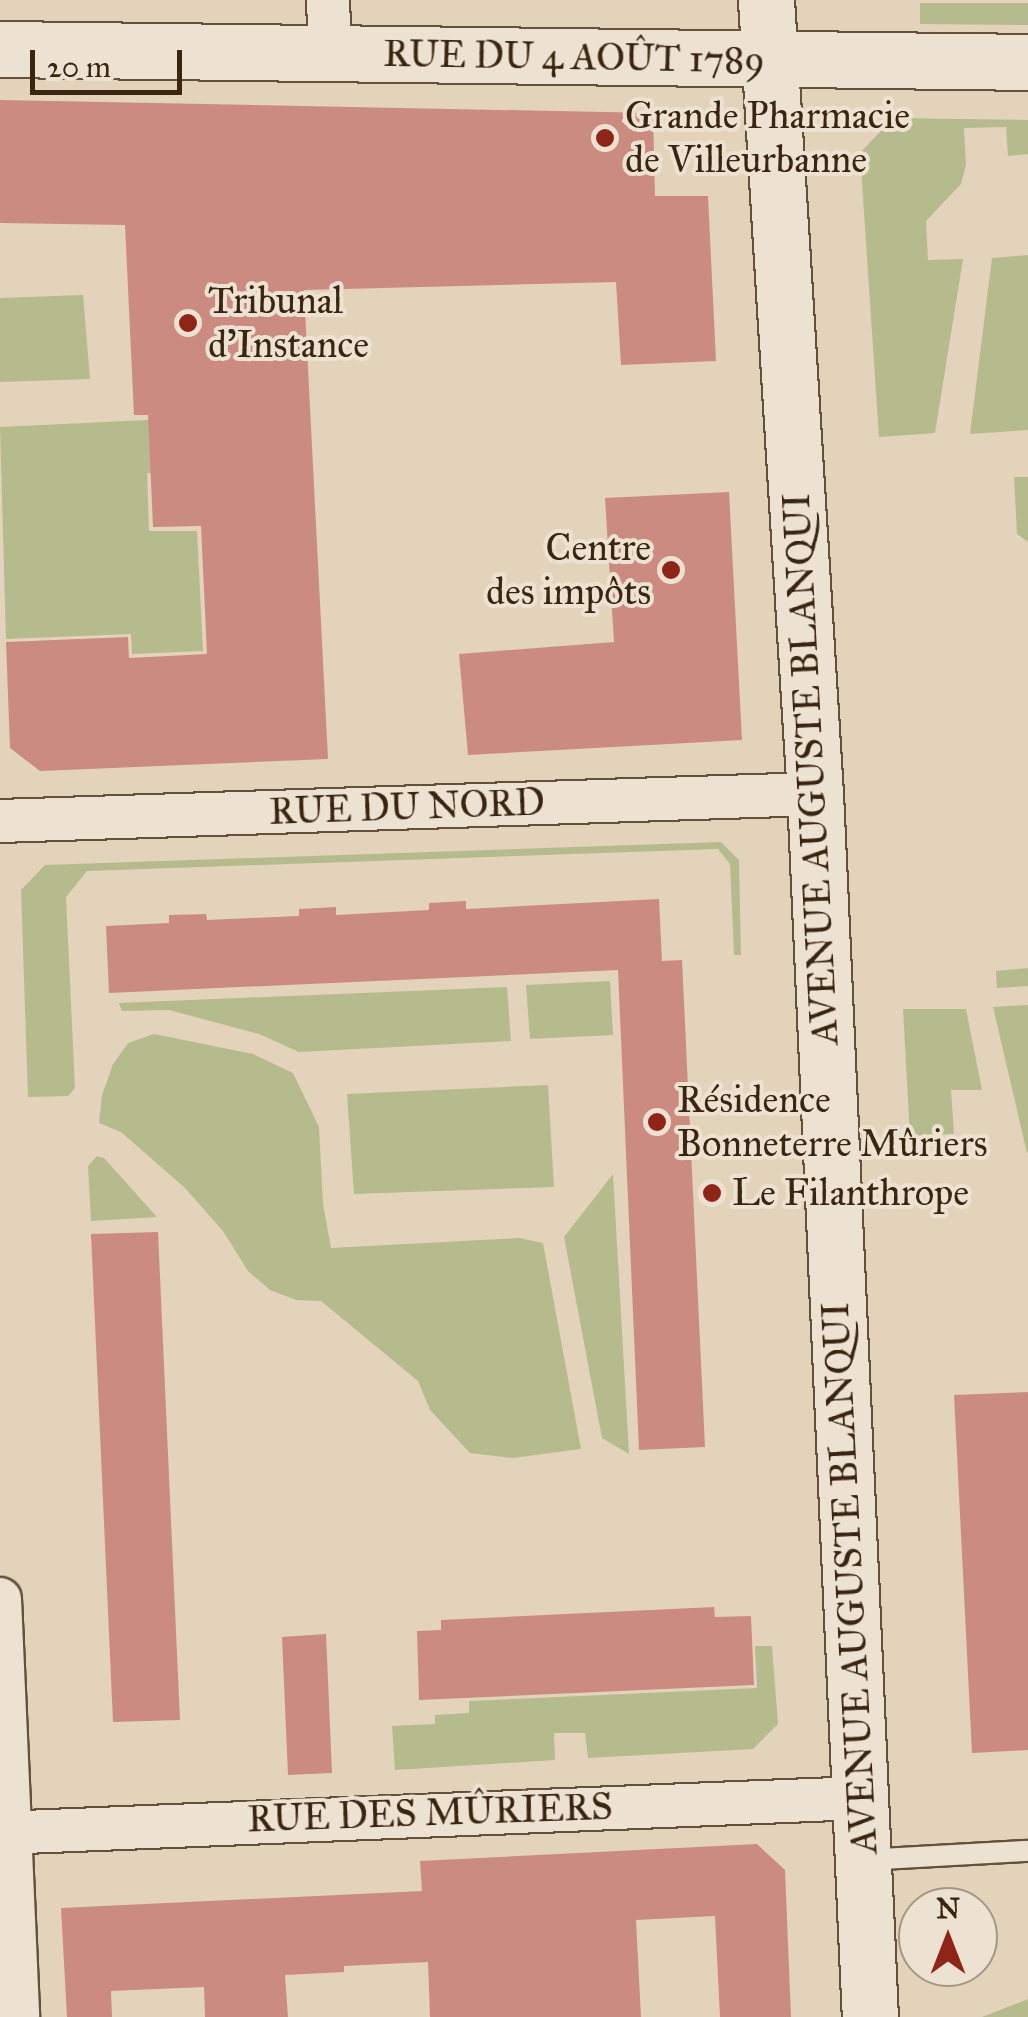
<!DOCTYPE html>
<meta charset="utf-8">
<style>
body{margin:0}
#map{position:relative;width:1028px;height:2017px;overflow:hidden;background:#e3d3ba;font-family:"IM FELL Great Primer",serif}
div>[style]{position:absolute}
.green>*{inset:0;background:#b6bb8d}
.building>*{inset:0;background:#cc8b80}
.roads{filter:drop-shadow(2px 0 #64503b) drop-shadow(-2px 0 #64503b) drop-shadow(0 2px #64503b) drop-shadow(0 -2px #64503b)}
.lane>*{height:20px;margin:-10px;padding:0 10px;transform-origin:10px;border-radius:10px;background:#ede2d2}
.street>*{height:42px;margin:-21px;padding:0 21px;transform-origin:21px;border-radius:21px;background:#ede2d2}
.secondary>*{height:55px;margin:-27.5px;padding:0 27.5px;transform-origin:27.5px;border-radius:27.5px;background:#ede2d2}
.dots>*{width:28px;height:28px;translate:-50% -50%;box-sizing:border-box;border:5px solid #ede2d2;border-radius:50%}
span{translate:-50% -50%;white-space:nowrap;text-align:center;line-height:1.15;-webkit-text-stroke:8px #ede2d2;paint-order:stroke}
.street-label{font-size:38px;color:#3a2511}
.poi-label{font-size:38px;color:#3a2511}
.left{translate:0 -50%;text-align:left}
.right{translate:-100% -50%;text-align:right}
.north{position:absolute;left:898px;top:1887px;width:100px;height:100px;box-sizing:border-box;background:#ede2d2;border:2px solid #a59685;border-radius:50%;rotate:0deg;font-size:28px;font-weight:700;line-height:40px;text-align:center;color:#3a2511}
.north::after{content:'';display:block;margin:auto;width:35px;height:45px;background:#8f2418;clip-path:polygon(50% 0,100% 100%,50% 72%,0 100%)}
.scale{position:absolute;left:30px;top:50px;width:152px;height:45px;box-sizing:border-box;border:5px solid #3a2511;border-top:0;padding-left:12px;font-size:30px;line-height:35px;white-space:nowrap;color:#3a2511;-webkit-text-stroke:8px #ede2d2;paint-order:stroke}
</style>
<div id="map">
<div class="green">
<i style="clip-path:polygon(920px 3px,1028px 3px,1028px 25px,920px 24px)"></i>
<i style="clip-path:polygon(893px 118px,1028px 120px,1028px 154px,1008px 156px,1006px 127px,964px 128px,966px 165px,961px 184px,926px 221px,928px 260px,963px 259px,935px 433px,879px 437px,860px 153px)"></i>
<i style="clip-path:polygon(1028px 255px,1028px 430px,970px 434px,992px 258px)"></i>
<i style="clip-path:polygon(83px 295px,90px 379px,0 382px,0 298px)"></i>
<i style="clip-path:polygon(189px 418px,192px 471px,147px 473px,149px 531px,197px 531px,203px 651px,132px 654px,131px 634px,6px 639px,0 427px)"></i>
<i style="clip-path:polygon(1014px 477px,1028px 477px,1028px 542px,1017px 534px)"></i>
<i style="clip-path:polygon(721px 842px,739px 860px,741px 955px,734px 955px,730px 864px,718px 849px,87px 871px,66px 897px,75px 1088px,68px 1096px,28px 1097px,21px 890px,45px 865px)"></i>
<i style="clip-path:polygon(1028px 968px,1028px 986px,997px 988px,996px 971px)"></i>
<i style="clip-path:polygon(610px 981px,613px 1035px,530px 1039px,526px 985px)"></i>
<i style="clip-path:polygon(507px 987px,511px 1041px,299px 1052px,259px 1034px,169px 1010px,122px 1011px,119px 1003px)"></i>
<i style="clip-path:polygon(1028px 1005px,1028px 1152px,1027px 1153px,993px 1007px)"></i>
<i style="clip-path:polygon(903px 1009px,966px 1009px,982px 1090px,951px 1090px,954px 1134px,910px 1136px)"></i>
<i style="clip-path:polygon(154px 1034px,253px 1054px,293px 1073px,319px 1127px,323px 1204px,331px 1248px,519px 1238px,543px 1243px,581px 1449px,513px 1458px,470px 1453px,430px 1410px,418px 1381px,321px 1301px,296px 1300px,270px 1290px,248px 1271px,223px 1231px,185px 1188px,121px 1132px,99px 1123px,102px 1095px,113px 1064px,128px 1043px)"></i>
<i style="clip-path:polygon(548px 1085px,554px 1187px,354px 1194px,347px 1094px)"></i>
<i style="clip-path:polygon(97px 1156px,104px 1158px,157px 1217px,91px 1221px,88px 1166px)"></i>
<i style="clip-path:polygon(613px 1174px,629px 1454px,602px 1438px,564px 1237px)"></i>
<i style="clip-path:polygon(755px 1646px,772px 1646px,778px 1724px,753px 1749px,588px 1758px,585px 1733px,554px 1733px,555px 1760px,395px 1770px,392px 1726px,435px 1724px,435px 1715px,469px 1713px,469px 1701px,757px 1688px)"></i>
<i style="clip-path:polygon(1028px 1999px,1028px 2017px,982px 2017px)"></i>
</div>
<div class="building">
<i style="clip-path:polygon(0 100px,653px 113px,655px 196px,708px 196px,716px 361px,621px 365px,616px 282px,304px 290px,328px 759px,40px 771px,10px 748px,6px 642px,128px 637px,129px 658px,207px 654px,201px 526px,153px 527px,148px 415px,134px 415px,125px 225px,0 223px)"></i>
<i style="clip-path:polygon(729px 492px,742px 740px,468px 755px,459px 654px,614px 642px,605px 498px)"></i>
<i style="clip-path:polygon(659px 899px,662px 961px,682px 960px,705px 1447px,639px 1450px,618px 970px,109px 993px,106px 926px,169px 923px,169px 915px,206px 914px,207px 920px,299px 916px,299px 909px,336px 907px,336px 915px,429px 910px,429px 903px,466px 901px,466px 909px)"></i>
<i style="clip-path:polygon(158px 1232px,180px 1720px,113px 1722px,91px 1234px)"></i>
<i style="clip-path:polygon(1028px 1392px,1028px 1750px,972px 1753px,954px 1395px)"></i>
<i style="clip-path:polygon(714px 1607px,715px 1617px,751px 1616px,754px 1685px,419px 1700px,417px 1631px,441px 1630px,441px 1620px)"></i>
<i style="clip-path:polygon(326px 1634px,332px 1773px,288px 1775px,282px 1637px)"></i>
<i style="clip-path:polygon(757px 1844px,785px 1870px,791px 2017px,720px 2017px,715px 1916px,636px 1920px,641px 2017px,430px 2017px,428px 1962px,344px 1966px,344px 1972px,285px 1975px,288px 2017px,205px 2017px,204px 1987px,111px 1991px,112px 2017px,67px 2017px,61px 1908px,422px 1891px,420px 1861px)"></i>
</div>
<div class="roads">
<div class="lane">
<i style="left:865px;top:1860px;width:163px;rotate:-3.2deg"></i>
</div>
<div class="street">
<i style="left:328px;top:0;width:53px;rotate:87.8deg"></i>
<i style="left:0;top:821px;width:815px;rotate:-1.9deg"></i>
<i style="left:0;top:1599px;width:418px;rotate:87.5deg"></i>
<i style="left:0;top:1833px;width:861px;rotate:-2.33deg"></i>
</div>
<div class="secondary">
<i style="left:766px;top:0;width:796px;rotate:86.47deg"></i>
<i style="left:815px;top:794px;width:1224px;rotate:87.43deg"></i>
<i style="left:0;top:49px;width:1028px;rotate:0.72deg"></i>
</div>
</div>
<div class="dots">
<i style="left:605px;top:138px;background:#8f2418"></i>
<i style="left:188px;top:323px;background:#8f2418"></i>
<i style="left:671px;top:570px;background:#8f2418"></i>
<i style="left:657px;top:1122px;background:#8f2418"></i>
<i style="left:712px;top:1193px;background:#8f2418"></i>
</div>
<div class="street-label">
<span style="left:574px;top:57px;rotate:1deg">RUE DU 4 AOÛT 1789</span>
<span style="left:811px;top:769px;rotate:-93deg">AVENUE AUGUSTE BLANQUI</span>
<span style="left:407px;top:807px;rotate:-2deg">RUE DU NORD</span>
<span style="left:850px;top:1578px;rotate:-93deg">AVENUE AUGUSTE BLANQUI</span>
<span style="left:430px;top:1813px;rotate:-2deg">RUE DES MÛRIERS</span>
</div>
<div class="poi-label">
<span class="left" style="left:625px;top:138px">Grande Pharmacie<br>de Villeurbanne</span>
<span class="left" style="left:208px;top:323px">Tribunal<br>d'Instance</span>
<span class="right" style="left:651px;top:570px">Centre<br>des impôts</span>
<span class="left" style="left:677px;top:1122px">Résidence<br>Bonneterre Mûriers</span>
<span class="left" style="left:732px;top:1193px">Le Filanthrope</span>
</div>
<div class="north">N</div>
<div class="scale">20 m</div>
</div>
